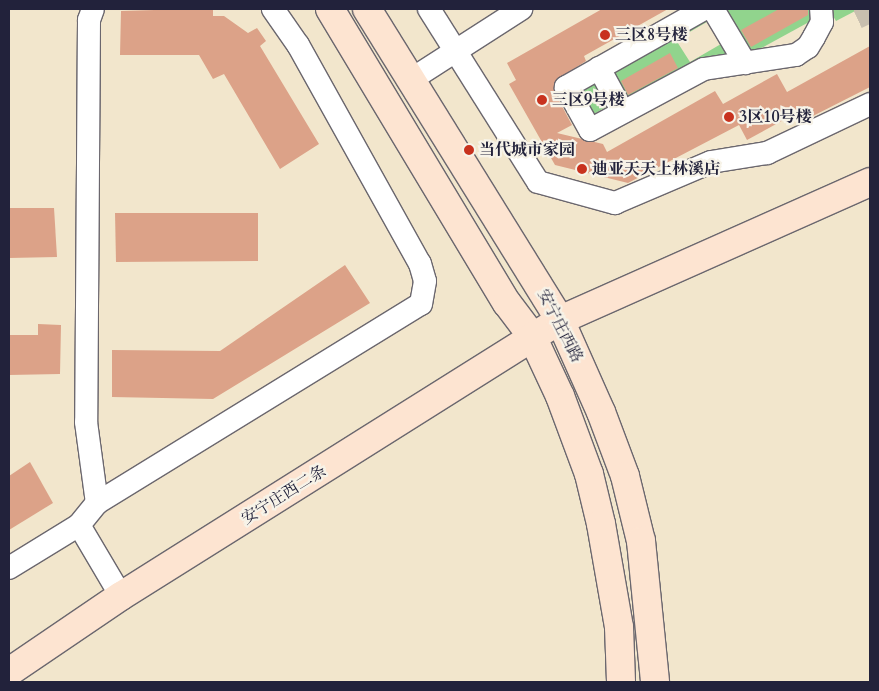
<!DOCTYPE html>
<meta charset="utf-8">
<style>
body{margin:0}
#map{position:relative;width:879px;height:691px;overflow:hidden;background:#f2e6cc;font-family:Cardo,"Noto Serif SC",serif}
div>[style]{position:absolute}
.green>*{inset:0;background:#91d48d}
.building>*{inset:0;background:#dca288}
.street-tunnel>*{height:22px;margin-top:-11px;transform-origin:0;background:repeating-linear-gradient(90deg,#c8bfaf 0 22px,transparent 0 33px)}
.roads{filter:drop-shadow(1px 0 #6b676e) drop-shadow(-1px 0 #6b676e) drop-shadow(0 1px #6b676e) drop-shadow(0 -1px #6b676e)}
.street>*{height:22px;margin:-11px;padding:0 11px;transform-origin:11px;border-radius:11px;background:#fff}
.secondary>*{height:28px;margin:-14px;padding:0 14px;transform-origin:14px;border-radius:14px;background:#fde4d1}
.dots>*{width:14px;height:14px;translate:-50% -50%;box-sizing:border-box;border:2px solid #f7f3e8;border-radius:50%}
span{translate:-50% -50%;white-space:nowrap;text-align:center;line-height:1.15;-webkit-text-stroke:4.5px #f7f3e8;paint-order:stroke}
.poi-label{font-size:16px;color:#22223b;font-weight:700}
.left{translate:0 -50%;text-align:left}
.street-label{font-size:16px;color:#22223b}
.frame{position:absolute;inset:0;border:10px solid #22223b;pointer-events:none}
</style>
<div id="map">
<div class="green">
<i style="clip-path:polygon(719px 9px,815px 9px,820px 16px,743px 58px)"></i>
<i style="clip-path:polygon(829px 9px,859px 9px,836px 21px)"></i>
<i style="clip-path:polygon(709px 14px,712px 19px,676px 40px,690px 62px,721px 44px,731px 54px,624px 109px,607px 73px)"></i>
<i style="clip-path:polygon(595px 79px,611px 104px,594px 114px,580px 87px)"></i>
</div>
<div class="building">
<i style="clip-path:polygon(188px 9px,213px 9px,213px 16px,224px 16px,248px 33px,257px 28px,266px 41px,260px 46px,319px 144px,280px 169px,224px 74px,213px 79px,199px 55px,120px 55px,121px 11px)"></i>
<i style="clip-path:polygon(602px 9px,668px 9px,584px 56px,586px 61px,555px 81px,555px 93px,572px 125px,557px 133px,603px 144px,607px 152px,715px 91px,723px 104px,777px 74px,787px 92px,870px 46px,870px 87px,805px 120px,800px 111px,747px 140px,739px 125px,628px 183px,555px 165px,509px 84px,516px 80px,507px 63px)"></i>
<i style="clip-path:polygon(779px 9px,808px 9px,808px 15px,751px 47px,741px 30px)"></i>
<i style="clip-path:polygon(670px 53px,678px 68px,628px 95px,621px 81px)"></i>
<i style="clip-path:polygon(9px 208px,54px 208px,57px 257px,9px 258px)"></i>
<i style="clip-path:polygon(115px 213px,258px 213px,258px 261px,116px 262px)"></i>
<i style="clip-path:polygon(345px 265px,370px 303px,213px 399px,112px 397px,112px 350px,220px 351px)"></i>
<i style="clip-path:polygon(38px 324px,61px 325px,60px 374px,9px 375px,9px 335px,38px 335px)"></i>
<i style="clip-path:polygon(30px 462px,53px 503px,9px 530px,9px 476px)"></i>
</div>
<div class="street-tunnel">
<i style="left:857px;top:18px;width:14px;rotate:-25deg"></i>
</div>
<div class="roads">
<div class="street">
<i style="left:93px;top:9px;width:12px;rotate:110deg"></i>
<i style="left:89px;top:20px;width:402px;rotate:90.4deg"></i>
<i style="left:86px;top:422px;width:82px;rotate:82.3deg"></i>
<i style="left:429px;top:9px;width:204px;rotate:57.8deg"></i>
<i style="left:538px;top:182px;width:80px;rotate:15.3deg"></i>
<i style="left:615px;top:203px;width:104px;rotate:-23.1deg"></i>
<i style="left:711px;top:162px;width:57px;rotate:-9.1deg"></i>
<i style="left:767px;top:153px;width:114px;rotate:-25.4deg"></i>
<i style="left:704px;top:9px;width:159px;rotate:150.5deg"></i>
<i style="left:566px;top:87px;width:49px;rotate:60.8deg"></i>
<i style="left:590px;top:130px;width:129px;rotate:-28.2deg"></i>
<i style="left:704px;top:69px;width:93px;rotate:-8.7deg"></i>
<i style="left:796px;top:55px;width:14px;rotate:-34deg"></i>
<i style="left:808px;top:47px;width:12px;rotate:-59deg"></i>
<i style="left:814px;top:37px;width:17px;rotate:-62deg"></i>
<i style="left:822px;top:22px;width:13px;rotate:-94deg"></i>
<i style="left:713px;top:9px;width:63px;rotate:59.3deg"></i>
<i style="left:599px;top:68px;width:50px;rotate:61.4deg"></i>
<i style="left:412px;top:79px;width:130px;rotate:-32.7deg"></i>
<i style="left:79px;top:525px;width:82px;rotate:59.4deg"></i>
<i style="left:9px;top:568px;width:82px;rotate:-31.6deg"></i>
<i style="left:79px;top:525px;width:28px;rotate:-51deg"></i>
<i style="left:97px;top:503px;width:380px;rotate:-31.6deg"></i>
<i style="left:421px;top:304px;width:23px;rotate:-80deg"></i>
<i style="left:425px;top:281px;width:18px;rotate:-106deg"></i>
<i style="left:420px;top:264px;width:251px;rotate:-119.1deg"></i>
<i style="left:298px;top:45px;width:44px;rotate:-124.8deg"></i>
</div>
<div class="secondary">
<i style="left:330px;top:9px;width:343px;rotate:59deg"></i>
<i style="left:507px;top:303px;width:41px;rotate:52.9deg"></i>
<i style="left:532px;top:336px;width:66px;rotate:65deg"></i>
<i style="left:560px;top:396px;width:83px;rotate:69.6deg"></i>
<i style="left:589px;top:474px;width:51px;rotate:76.5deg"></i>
<i style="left:601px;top:524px;width:105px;rotate:80.1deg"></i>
<i style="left:619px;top:627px;width:55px;rotate:87.9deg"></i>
<i style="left:367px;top:9px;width:366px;rotate:58.2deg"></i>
<i style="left:560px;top:320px;width:101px;rotate:66deg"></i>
<i style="left:601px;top:412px;width:68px;rotate:69.4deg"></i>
<i style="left:625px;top:476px;width:67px;rotate:76.2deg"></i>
<i style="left:641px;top:541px;width:142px;rotate:84.3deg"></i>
<i style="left:9px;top:672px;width:135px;rotate:-34.2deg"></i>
<i style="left:121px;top:596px;width:519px;rotate:-32.16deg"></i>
<i style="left:560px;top:320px;width:339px;rotate:-24deg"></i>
</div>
</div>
<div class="dots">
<i style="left:605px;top:35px;background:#c8321e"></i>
<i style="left:542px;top:100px;background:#c8321e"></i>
<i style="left:729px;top:117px;background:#c8321e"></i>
<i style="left:469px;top:150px;background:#c8321e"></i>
<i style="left:582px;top:169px;background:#c8321e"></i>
</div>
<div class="poi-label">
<span class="left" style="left:615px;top:35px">三区8号楼</span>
<span class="left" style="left:552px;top:100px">三区9号楼</span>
<span class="left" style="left:739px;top:117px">3区10号楼</span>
<span class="left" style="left:479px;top:150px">当代城市家园</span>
<span class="left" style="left:592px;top:169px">迪亚天天上林溪店</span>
</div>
<div class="street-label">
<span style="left:560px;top:326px;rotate:63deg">安宁庄西路</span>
<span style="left:284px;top:495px;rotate:-32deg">安宁庄西二条</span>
</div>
<div class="frame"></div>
</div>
